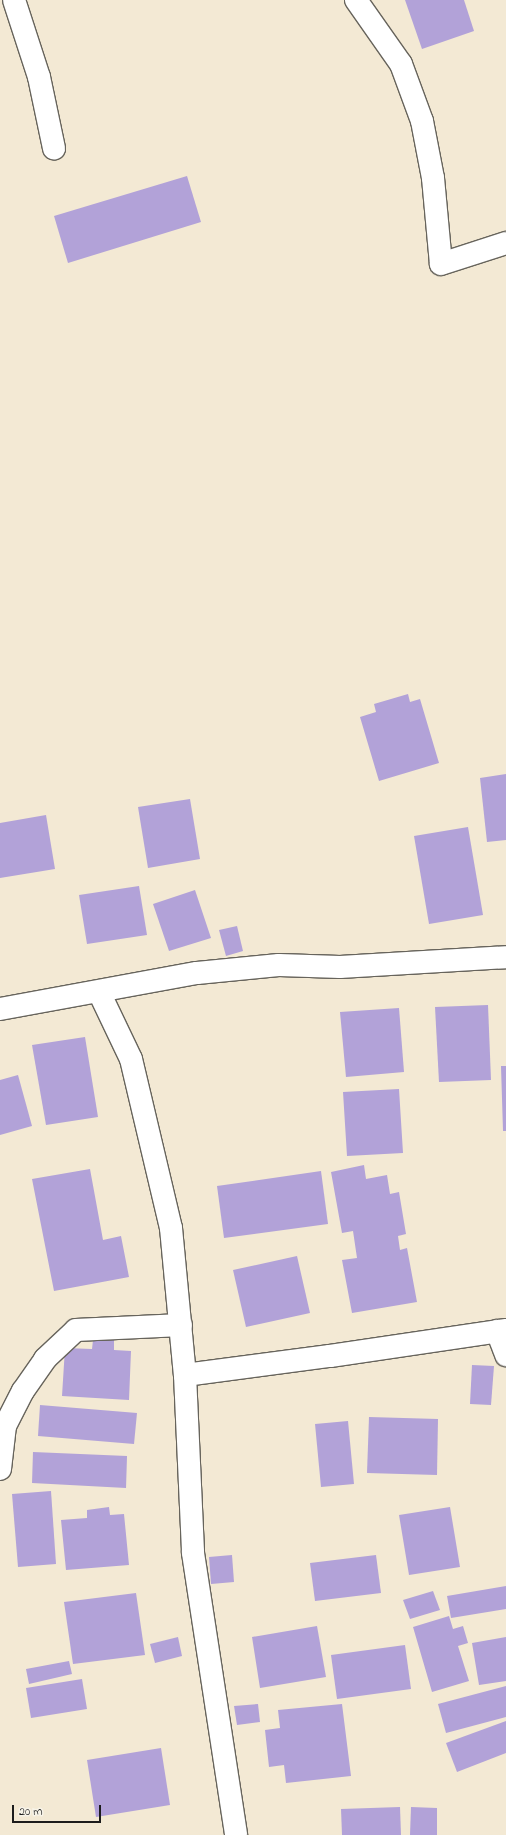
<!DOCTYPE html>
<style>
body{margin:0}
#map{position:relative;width:506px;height:1835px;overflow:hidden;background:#f3e9d4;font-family:"Indie Flower",sans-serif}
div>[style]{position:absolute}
.building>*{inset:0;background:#b2a2d8}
.roads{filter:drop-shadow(1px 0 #67645c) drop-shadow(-1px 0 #67645c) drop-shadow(0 1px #67645c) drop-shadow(0 -1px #67645c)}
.minor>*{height:22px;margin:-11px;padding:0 11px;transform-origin:11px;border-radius:11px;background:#fff}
span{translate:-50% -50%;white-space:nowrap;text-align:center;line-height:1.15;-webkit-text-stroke:3px #f7f3e8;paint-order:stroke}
.scale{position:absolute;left:12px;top:1805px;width:89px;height:18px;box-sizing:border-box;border:2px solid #1c1c1c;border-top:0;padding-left:5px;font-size:12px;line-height:14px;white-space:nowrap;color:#1c1c1c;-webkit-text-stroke:3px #f7f3e8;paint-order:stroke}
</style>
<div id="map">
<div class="building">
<i style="clip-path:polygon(405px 0,464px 0,474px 31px,422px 49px)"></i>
<i style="clip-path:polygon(187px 176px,201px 222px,68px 263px,54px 216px)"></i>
<i style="clip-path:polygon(408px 694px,410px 702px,420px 699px,439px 763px,379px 781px,360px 717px,376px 712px,374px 704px)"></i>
<i style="clip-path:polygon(506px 774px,506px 840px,487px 842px,480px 778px)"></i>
<i style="clip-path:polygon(190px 799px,200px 859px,148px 868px,138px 807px)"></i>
<i style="clip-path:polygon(46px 815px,55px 869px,0 878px,0 823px)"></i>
<i style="clip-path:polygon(468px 827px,483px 915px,429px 924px,414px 836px)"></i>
<i style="clip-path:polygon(139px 886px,147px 935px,87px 944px,79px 895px)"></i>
<i style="clip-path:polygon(195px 890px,211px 938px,169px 951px,153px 904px)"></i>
<i style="clip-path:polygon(237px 926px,243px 951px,226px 956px,219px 930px)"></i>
<i style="clip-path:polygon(488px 1005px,491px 1080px,439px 1082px,435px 1007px)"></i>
<i style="clip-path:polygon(399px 1008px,404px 1072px,346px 1077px,340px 1012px)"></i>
<i style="clip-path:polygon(85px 1037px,98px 1117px,46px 1125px,32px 1045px)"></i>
<i style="clip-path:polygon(501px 1066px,506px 1066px,506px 1131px,503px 1131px)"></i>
<i style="clip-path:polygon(18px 1075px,32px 1126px,0 1135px,0 1080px)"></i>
<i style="clip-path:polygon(399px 1089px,403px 1153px,347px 1156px,343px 1092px)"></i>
<i style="clip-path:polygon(364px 1165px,366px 1179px,387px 1175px,390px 1194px,399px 1192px,406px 1234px,398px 1236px,400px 1250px,407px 1248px,417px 1302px,352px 1313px,342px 1260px,357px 1258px,353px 1231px,342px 1233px,331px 1172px)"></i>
<i style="clip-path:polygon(90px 1169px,103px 1240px,121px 1236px,129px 1277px,54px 1291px,32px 1179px)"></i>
<i style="clip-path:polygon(321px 1171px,328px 1224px,224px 1238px,217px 1186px)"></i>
<i style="clip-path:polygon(297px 1256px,310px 1313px,246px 1327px,233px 1270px)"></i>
<i style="clip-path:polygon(93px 1340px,114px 1340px,114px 1350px,131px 1351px,129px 1400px,62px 1396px,65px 1348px,92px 1349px)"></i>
<i style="clip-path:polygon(472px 1365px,494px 1366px,491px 1405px,470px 1404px)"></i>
<i style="clip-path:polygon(40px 1405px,137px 1413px,134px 1444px,38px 1436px)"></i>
<i style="clip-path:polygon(369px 1417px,438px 1419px,437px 1475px,367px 1473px)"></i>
<i style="clip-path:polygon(348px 1421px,354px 1484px,321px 1487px,315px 1424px)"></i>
<i style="clip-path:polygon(33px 1452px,127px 1456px,126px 1488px,32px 1483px)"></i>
<i style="clip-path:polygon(51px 1491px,56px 1564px,18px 1567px,12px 1494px)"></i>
<i style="clip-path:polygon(109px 1507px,110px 1515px,124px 1514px,129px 1565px,66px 1570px,61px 1520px,87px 1518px,87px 1510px)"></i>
<i style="clip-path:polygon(450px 1507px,460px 1567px,409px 1575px,399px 1515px)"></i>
<i style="clip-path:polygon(232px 1555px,234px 1582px,211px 1584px,209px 1557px)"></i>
<i style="clip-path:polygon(376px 1555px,381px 1593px,315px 1601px,310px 1563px)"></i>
<i style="clip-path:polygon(506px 1586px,506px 1609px,451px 1618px,447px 1596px)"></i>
<i style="clip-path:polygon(433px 1591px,440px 1610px,410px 1619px,403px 1600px)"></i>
<i style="clip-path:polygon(136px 1593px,145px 1655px,73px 1664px,64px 1602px)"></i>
<i style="clip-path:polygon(449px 1616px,453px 1629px,463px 1626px,468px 1643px,458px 1646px,469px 1681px,432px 1692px,413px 1627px)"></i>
<i style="clip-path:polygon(317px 1626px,326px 1677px,260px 1688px,252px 1637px)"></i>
<i style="clip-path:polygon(178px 1637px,182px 1656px,155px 1663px,150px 1644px)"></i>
<i style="clip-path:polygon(506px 1637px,506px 1681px,479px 1685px,472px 1643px)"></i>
<i style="clip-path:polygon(405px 1645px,411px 1689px,337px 1699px,331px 1655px)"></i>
<i style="clip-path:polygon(69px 1661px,72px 1674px,29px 1684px,26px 1669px)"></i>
<i style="clip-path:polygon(82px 1679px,87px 1709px,31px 1718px,26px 1688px)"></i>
<i style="clip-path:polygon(506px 1686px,506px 1717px,446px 1733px,438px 1704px)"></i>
<i style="clip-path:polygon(258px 1704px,260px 1722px,237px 1725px,234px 1706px)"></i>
<i style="clip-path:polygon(342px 1704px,351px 1776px,286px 1783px,284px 1765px,269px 1767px,265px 1730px,280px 1728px,278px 1710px)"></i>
<i style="clip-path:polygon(506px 1721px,506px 1753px,457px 1772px,446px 1743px)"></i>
<i style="clip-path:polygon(161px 1748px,170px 1805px,96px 1817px,87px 1760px)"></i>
<i style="clip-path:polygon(400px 1807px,401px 1835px,342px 1835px,341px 1809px)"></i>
<i style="clip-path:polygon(411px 1807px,437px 1808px,437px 1835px,410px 1835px)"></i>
</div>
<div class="roads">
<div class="minor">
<i style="left:14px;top:0;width:81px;rotate:72deg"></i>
<i style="left:39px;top:77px;width:73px;rotate:78.1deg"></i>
<i style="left:356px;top:0;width:78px;rotate:54.9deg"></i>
<i style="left:401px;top:64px;width:61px;rotate:69.8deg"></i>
<i style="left:422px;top:121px;width:58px;rotate:79.1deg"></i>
<i style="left:433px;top:178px;width:86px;rotate:84.7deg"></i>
<i style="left:441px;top:264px;width:68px;rotate:-17.9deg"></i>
<i style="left:99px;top:992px;width:74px;rotate:64.5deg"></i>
<i style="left:131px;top:1059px;width:174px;rotate:76.7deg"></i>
<i style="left:171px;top:1228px;width:148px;rotate:84.6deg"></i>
<i style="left:185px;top:1375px;width:178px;rotate:87.4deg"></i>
<i style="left:193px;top:1553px;width:285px;rotate:81.3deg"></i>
<i style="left:0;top:1009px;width:200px;rotate:-10.4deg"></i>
<i style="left:197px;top:973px;width:82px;rotate:-5.6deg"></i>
<i style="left:279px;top:965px;width:61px;rotate:1.9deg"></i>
<i style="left:340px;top:967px;width:166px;rotate:-3.4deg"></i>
<i style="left:497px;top:1331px;width:26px;rotate:69deg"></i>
<i style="left:185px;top:1375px;width:146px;rotate:-7.5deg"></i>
<i style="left:330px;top:1356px;width:178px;rotate:-8.4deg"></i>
<i style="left:0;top:1469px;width:43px;rotate:-83.4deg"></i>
<i style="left:5px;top:1426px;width:39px;rotate:-63deg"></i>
<i style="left:23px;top:1391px;width:39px;rotate:-55deg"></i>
<i style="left:45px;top:1359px;width:42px;rotate:-43.1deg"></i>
<i style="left:76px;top:1330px;width:105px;rotate:-2.7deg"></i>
</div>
</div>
<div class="scale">20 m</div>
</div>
